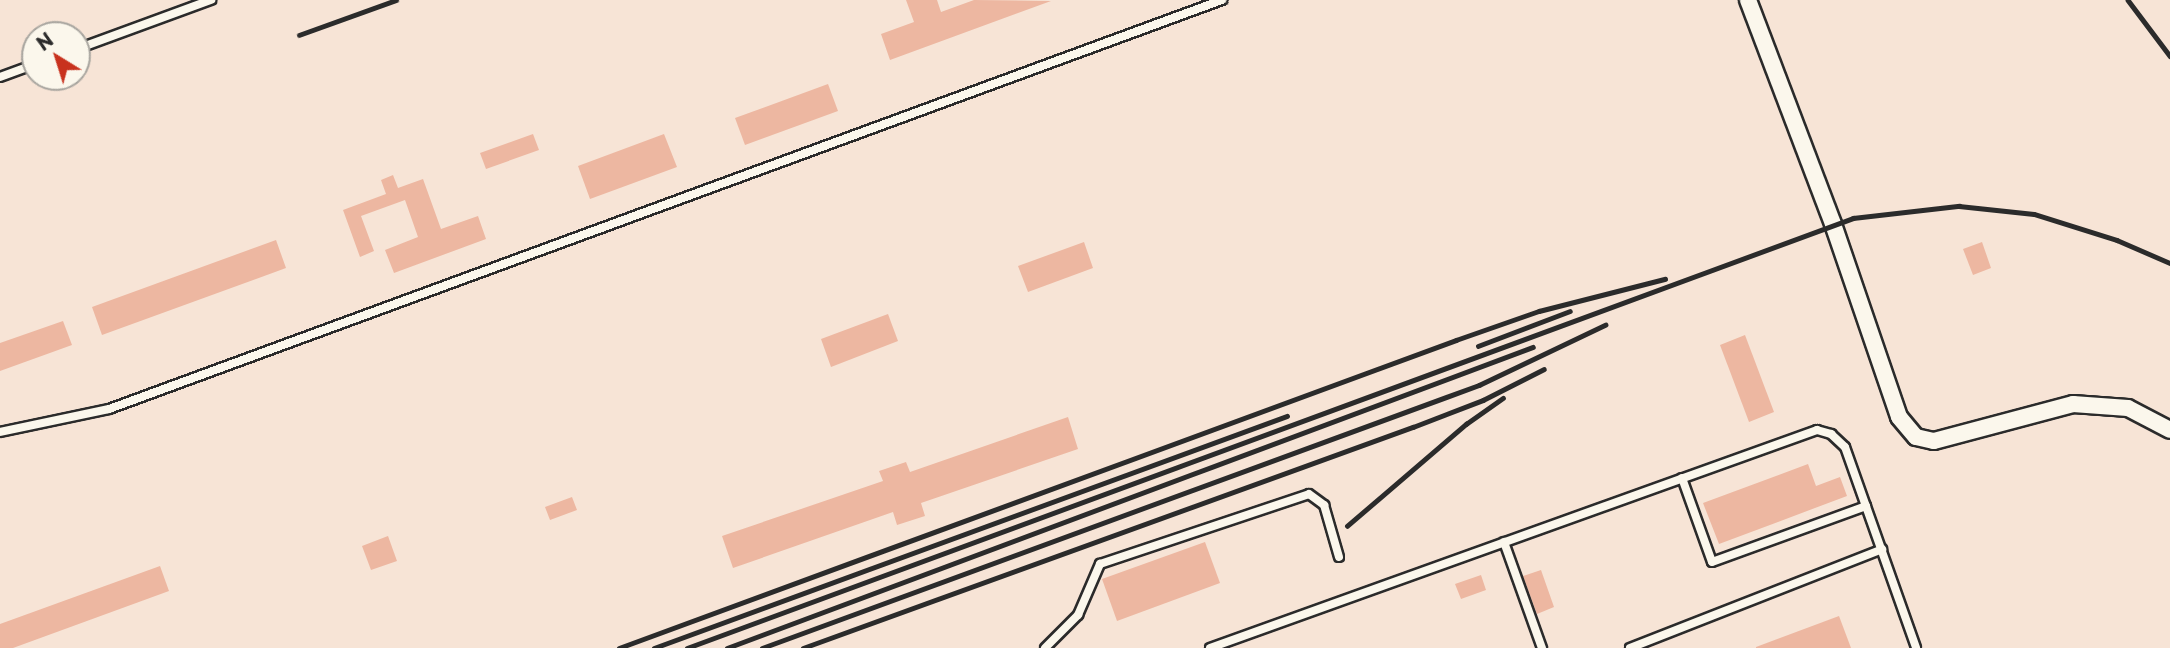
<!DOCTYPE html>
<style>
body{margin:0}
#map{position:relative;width:2170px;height:648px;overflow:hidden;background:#fbf7ec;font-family:"Playpen Sans",sans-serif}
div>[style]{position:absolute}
.built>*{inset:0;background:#f7e4d6}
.building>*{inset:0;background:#edb7a1}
.roads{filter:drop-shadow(2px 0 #2b2b2b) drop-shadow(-2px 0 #2b2b2b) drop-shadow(0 2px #2b2b2b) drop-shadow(0 -2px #2b2b2b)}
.service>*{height:8px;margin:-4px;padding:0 4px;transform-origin:4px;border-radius:4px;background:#fbf7ec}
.minor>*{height:16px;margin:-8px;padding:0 8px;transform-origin:8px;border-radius:8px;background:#fbf7ec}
.rail>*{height:4.5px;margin:-2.25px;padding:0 2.25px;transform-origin:2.25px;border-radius:2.25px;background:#2b2b2b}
span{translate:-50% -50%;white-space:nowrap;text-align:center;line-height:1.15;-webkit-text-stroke:6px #fbf7ec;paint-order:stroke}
.north{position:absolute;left:21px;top:21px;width:70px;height:70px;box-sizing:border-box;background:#fbf7ec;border:2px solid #a8a59f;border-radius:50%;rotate:322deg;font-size:19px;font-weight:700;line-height:28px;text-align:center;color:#2b2b2b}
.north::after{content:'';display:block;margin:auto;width:24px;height:32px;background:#c8321e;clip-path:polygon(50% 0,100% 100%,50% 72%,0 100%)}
</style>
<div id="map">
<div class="built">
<i style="clip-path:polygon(evenodd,0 0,2170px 0,2170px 648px,0 648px,0 0,35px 35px,77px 35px,77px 77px,35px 77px,35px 35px)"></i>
</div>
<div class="building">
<i style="clip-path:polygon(906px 0,937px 0,941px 12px,974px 0,1051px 1px,890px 60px,881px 34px,914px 22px)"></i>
<i style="clip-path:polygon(828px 84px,838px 111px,745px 145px,735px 118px)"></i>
<i style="clip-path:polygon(533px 134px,539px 150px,486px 169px,480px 153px)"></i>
<i style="clip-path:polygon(664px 134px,677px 167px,590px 199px,578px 166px)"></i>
<i style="clip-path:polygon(393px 175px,398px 188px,423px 179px,441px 229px,478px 216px,486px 239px,394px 273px,385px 250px,418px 237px,405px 200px,361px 216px,374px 251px,360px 257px,343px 210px,386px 194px,381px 180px)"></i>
<i style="clip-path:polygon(276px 240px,286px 268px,102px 335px,92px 307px)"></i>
<i style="clip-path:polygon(1084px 242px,1093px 268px,1028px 292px,1018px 266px)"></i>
<i style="clip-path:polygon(1982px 242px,1991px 268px,1973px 275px,1963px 249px)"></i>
<i style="clip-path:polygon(888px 314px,898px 341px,831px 367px,821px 339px)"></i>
<i style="clip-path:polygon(63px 321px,72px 345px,0 371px,0 343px)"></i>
<i style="clip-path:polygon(1745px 335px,1774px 412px,1749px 422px,1720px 345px)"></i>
<i style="clip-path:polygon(1068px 417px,1078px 449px,921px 503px,925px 516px,897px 525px,893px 512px,733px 568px,722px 536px,883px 481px,879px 471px,906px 462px,910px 472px)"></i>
<i style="clip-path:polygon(1808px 464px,1816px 486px,1840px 477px,1847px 496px,1719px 544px,1703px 503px)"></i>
<i style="clip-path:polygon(572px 497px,577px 510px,550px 520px,545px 507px)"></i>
<i style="clip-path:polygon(388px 536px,397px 561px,371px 570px,362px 546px)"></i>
<i style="clip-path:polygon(1205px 542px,1220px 583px,1117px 621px,1102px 579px)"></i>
<i style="clip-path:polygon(160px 566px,169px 591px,13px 648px,0 648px,0 624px)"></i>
<i style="clip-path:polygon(1541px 570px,1554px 607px,1537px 614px,1523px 576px)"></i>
<i style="clip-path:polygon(1481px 575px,1486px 590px,1461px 599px,1455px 584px)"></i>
<i style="clip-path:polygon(1839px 616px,1851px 648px,1756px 648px,1756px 647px)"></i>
</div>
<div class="roads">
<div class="service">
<i style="left:77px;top:49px;width:143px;rotate:-20.1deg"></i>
<i style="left:0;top:77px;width:37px;rotate:-20deg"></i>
<i style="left:0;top:432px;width:111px;rotate:-11.9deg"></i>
<i style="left:109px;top:409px;width:1186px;rotate:-20.18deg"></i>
<i style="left:1682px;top:478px;width:89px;rotate:70.3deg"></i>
<i style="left:1712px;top:562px;width:164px;rotate:-20deg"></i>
<i style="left:1504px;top:542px;width:113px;rotate:70.3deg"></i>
<i style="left:1045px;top:648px;width:47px;rotate:-45deg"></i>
<i style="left:1078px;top:615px;width:56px;rotate:-66.7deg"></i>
<i style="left:1100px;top:564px;width:220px;rotate:-18.5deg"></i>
<i style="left:1309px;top:494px;width:19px;rotate:36deg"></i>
<i style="left:1324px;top:505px;width:54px;rotate:73.9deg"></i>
<i style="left:1210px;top:648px;width:645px;rotate:-19.76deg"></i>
<i style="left:1817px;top:430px;width:15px;rotate:16deg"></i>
<i style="left:1831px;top:434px;width:19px;rotate:43deg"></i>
<i style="left:1845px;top:447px;width:213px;rotate:70.5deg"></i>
<i style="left:1630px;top:648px;width:271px;rotate:-21.4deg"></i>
</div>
<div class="minor">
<i style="left:1748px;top:0;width:240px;rotate:69.2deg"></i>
<i style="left:1833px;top:224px;width:204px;rotate:71.1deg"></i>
<i style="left:1899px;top:417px;width:26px;rotate:50deg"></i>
<i style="left:1916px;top:437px;width:18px;rotate:13deg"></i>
<i style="left:1934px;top:441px;width:144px;rotate:-14.9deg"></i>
<i style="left:2073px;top:404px;width:55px;rotate:4.2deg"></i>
<i style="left:2128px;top:408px;width:47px;rotate:27.6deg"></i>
</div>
</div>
<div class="rail">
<i style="left:2128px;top:0;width:70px;rotate:53.1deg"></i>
<i style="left:299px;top:35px;width:103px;rotate:-19.8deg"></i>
<i style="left:1478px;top:346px;width:98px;rotate:-20.8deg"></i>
<i style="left:1347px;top:526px;width:157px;rotate:-40.6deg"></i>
<i style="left:1466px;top:424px;width:45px;rotate:-35.1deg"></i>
<i style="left:619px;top:648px;width:892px;rotate:-20.2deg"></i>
<i style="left:1456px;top:340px;width:88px;rotate:-19.3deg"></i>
<i style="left:1539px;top:311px;width:130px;rotate:-14.3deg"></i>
<i style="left:654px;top:648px;width:674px;rotate:-20.13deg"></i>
<i style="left:687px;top:648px;width:1243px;rotate:-20.24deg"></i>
<i style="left:1853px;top:218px;width:107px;rotate:-6.5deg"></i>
<i style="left:1959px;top:206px;width:75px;rotate:6.1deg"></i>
<i style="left:2034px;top:214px;width:87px;rotate:17.4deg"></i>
<i style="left:2117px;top:240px;width:58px;rotate:23.5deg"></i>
<i style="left:727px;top:648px;width:860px;rotate:-20.48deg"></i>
<i style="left:762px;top:648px;width:764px;rotate:-20.14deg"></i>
<i style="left:1479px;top:385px;width:140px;rotate:-25.5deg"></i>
<i style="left:803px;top:648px;width:649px;rotate:-19.92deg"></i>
<i style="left:1413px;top:427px;width:75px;rotate:-21.1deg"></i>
<i style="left:1483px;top:400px;width:68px;rotate:-26.9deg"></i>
</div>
<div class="north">N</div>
</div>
